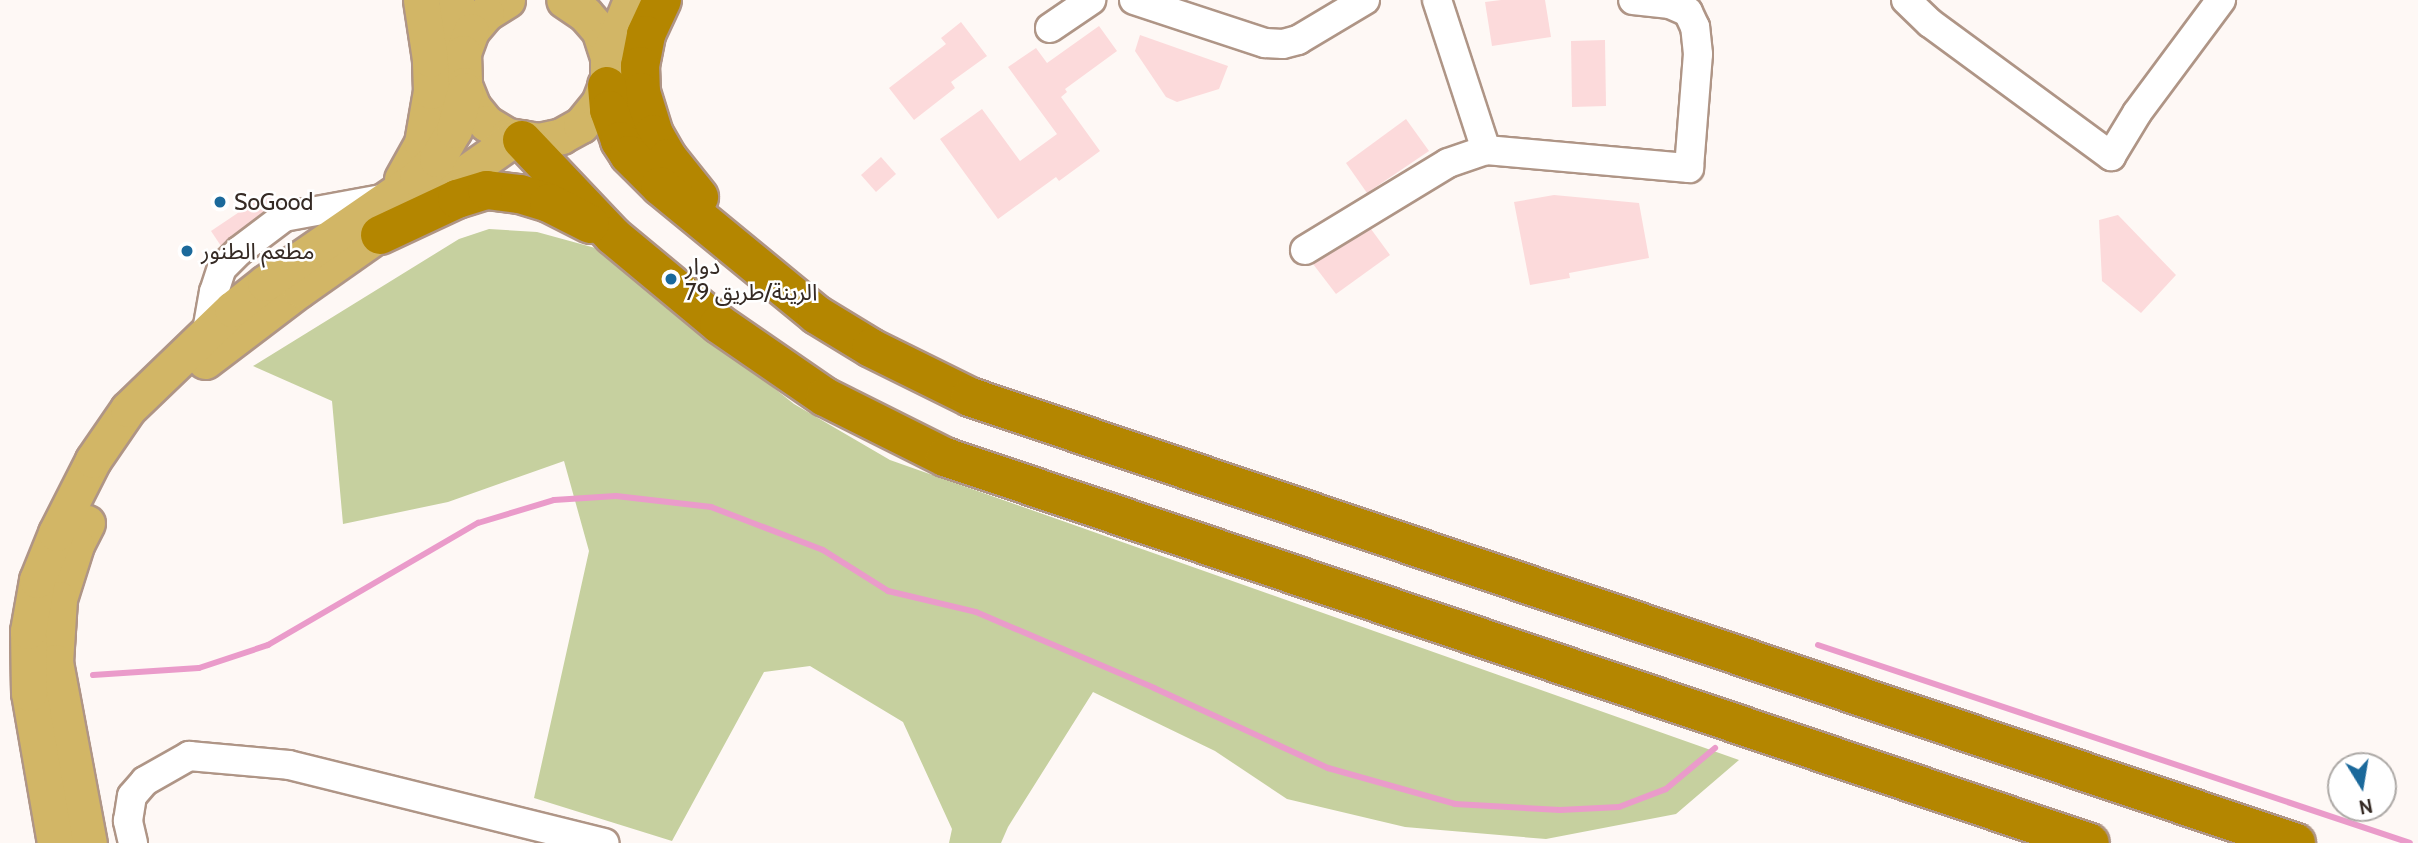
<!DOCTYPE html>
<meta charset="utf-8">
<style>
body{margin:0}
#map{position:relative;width:2418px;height:843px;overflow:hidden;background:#fef8f5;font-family:Cabin,"Noto Sans Arabic",sans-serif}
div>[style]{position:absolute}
.green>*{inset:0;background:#c6d09f}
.stream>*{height:6px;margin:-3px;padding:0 3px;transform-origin:3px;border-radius:3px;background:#ea9bca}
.building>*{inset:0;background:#fcdadb}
.roads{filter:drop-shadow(2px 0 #af9586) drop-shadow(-2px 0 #af9586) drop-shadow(0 2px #af9586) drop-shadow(0 -2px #af9586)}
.minor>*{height:28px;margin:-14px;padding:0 14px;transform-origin:14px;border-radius:14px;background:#fff}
.major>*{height:35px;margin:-17.5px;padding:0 17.5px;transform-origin:17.5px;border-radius:17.5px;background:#d2b666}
.highway>*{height:38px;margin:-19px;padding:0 19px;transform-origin:19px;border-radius:19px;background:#b48600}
.dots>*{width:19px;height:19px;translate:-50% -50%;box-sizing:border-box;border:4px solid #fff;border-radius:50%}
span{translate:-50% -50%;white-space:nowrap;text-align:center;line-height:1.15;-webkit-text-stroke:5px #fff;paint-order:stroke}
.poi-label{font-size:23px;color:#352a24}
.left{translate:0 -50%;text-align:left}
.north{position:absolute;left:2327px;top:752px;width:70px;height:70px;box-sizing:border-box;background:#fff;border:2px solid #aeaaa7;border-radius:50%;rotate:169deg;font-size:19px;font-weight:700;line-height:28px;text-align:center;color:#352a24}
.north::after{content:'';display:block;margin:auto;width:24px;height:32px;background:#1b699b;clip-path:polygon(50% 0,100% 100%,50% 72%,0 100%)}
</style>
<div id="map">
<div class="green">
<i style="clip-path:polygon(489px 229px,537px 232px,599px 249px,794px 404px,890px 460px,1739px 760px,1676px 814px,1546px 839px,1405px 827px,1287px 799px,1215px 751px,1093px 692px,1008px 827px,1001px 843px,949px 843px,952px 829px,903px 722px,810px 666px,764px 672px,672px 841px,534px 798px,589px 551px,564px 461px,448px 502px,343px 524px,332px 401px,253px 366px,459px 239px)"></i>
</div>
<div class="stream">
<i style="left:1818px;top:645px;width:624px;rotate:18.49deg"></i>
<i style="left:93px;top:675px;width:106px;rotate:-3.8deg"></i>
<i style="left:199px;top:668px;width:73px;rotate:-18.4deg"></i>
<i style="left:268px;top:645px;width:243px;rotate:-30.2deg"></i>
<i style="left:478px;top:523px;width:79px;rotate:-16.8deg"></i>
<i style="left:554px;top:500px;width:62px;rotate:-3.7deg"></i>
<i style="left:616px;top:496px;width:96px;rotate:6.6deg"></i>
<i style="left:711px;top:507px;width:120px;rotate:21deg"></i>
<i style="left:823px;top:550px;width:77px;rotate:32.2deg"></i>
<i style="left:888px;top:591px;width:90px;rotate:13.4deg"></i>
<i style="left:976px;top:612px;width:194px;rotate:23.1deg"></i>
<i style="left:1154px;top:688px;width:192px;rotate:24.7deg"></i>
<i style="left:1328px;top:768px;width:132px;rotate:15.8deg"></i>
<i style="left:1455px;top:804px;width:105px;rotate:3.3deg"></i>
<i style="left:1560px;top:810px;width:59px;rotate:-2.9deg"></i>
<i style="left:1619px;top:807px;width:50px;rotate:-21deg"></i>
<i style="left:1666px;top:789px;width:64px;rotate:-39.9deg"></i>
</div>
<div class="building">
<i style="clip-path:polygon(1501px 0,1545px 0,1551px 37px,1492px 46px,1485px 2px)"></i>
<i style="clip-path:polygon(961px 22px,987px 56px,951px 82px,955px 88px,914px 120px,889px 88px,946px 44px,941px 38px)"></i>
<i style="clip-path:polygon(1099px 26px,1117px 51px,1065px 89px,1067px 92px,1061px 97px,1100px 151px,1059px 181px,1056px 177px,998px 219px,940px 139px,982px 109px,1020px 161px,1057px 134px,1008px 67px,1036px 48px,1047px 63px)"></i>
<i style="clip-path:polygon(1140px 35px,1228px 66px,1219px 89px,1177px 102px,1166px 97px,1135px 51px)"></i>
<i style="clip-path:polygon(1605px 40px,1606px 106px,1572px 107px,1571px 41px)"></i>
<i style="clip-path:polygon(1406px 119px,1429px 151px,1367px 193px,1346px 163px)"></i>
<i style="clip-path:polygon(881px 157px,896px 174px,876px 192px,861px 175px)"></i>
<i style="clip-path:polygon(269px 192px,276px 203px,221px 246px,211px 231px)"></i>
<i style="clip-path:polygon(1554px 195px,1639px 203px,1649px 258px,1569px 273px,1570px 278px,1530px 285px,1514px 202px)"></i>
<i style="clip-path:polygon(2118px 215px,2176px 275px,2141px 313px,2102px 281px,2099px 220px)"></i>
<i style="clip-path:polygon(1371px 229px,1390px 255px,1336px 294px,1313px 264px)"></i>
</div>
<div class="roads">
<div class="minor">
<i style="left:1134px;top:0;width:138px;rotate:18.2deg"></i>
<i style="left:1265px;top:43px;width:18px;rotate:3deg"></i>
<i style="left:1283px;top:44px;width:16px;rotate:-15deg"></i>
<i style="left:1298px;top:40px;width:78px;rotate:-30.8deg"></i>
<i style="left:1437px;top:0;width:158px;rotate:71.9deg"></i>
<i style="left:1906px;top:0;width:33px;rotate:44deg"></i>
<i style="left:1930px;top:23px;width:225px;rotate:36.3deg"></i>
<i style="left:2111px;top:156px;width:50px;rotate:-58.8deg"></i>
<i style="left:2137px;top:113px;width:141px;rotate:-53.4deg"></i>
<i style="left:1050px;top:28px;width:50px;rotate:-34.3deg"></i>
<i style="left:1305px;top:250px;width:167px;rotate:-31.3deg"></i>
<i style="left:1448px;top:163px;width:40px;rotate:-18.9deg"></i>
<i style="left:1486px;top:150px;width:204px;rotate:5.1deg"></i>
<i style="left:1689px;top:168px;width:114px;rotate:-85.5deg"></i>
<i style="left:1698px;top:54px;width:27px;rotate:-96deg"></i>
<i style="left:1695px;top:27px;width:17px;rotate:-115deg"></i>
<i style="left:1688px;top:12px;width:20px;rotate:-156deg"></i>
<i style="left:1670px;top:4px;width:37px;rotate:-174deg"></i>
<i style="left:207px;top:331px;width:40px;rotate:-80deg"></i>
<i style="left:214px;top:292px;width:25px;rotate:-72deg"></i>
<i style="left:222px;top:268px;width:24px;rotate:-45deg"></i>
<i style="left:239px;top:251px;width:56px;rotate:-37.1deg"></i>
<i style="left:284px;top:217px;width:99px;rotate:-10.5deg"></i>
<i style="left:133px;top:843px;width:23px;rotate:-103deg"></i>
<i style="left:128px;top:821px;width:25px;rotate:-81deg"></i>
<i style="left:132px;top:796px;width:20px;rotate:-49deg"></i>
<i style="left:145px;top:781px;width:51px;rotate:-29.6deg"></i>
<i style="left:189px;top:756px;width:100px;rotate:5.1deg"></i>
<i style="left:289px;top:765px;width:325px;rotate:13.9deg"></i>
</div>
<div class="major">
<i style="left:456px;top:0;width:56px;rotate:84.9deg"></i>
<i style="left:507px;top:0;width:25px;rotate:148deg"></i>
<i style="left:486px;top:13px;width:23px;rotate:130deg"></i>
<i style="left:471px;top:31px;width:23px;rotate:110deg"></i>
<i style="left:463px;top:53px;width:32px;rotate:88deg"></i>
<i style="left:464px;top:85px;width:24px;rotate:68deg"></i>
<i style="left:473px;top:107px;width:21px;rotate:51deg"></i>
<i style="left:486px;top:123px;width:26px;rotate:31deg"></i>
<i style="left:508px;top:136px;width:30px;rotate:9deg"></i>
<i style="left:538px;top:141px;width:24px;rotate:-12deg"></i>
<i style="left:561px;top:136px;width:23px;rotate:-29deg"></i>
<i style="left:581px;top:125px;width:28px;rotate:-51deg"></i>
<i style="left:599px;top:103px;width:26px;rotate:-69deg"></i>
<i style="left:608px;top:79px;width:22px;rotate:-90deg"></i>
<i style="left:608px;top:57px;width:28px;rotate:-108deg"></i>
<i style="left:599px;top:30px;width:21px;rotate:-131deg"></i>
<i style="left:585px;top:14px;width:25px;rotate:-146deg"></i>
<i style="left:608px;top:57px;width:61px;rotate:-68deg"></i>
<i style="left:402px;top:179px;width:41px;rotate:-60.9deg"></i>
<i style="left:422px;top:143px;width:53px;rotate:-80.2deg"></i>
<i style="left:431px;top:91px;width:32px;rotate:-92deg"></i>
<i style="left:430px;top:59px;width:60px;rotate:-98.7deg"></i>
<i style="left:205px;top:361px;width:119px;rotate:-37.2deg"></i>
<i style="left:300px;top:289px;width:263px;rotate:-35.1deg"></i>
<i style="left:87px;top:523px;width:25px;rotate:117deg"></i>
<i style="left:76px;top:545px;width:57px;rotate:107.5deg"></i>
<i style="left:59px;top:599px;width:63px;rotate:93.6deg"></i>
<i style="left:55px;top:662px;width:184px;rotate:79.4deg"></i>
<i style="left:55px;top:843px;width:152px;rotate:-99.8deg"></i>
<i style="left:29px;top:693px;width:62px;rotate:-90.9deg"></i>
<i style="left:28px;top:631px;width:52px;rotate:-80deg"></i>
<i style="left:37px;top:580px;width:51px;rotate:-68deg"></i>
<i style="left:56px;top:533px;width:82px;rotate:-63.1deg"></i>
<i style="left:93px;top:460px;width:62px;rotate:-55.5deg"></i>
<i style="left:128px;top:409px;width:144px;rotate:-43.9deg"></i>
<i style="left:232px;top:309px;width:42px;rotate:-38.2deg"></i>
<i style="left:265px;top:283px;width:185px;rotate:-34.6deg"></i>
<i style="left:417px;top:178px;width:28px;rotate:-44deg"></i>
<i style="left:437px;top:159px;width:34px;rotate:-60deg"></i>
<i style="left:454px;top:130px;width:41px;rotate:-74.6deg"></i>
</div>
<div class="highway">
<i style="left:662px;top:0;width:38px;rotate:115deg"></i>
<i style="left:646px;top:35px;width:32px;rotate:101deg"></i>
<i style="left:640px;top:66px;width:26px;rotate:88deg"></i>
<i style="left:641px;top:92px;width:44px;rotate:72.8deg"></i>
<i style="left:654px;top:134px;width:28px;rotate:60deg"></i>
<i style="left:668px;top:158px;width:50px;rotate:51.5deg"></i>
<i style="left:607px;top:86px;width:24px;rotate:85deg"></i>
<i style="left:609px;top:110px;width:33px;rotate:70deg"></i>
<i style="left:620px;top:141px;width:17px;rotate:57deg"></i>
<i style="left:629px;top:155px;width:44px;rotate:45deg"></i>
<i style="left:660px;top:186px;width:203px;rotate:39.4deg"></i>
<i style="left:817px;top:315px;width:63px;rotate:31.4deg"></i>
<i style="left:871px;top:348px;width:110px;rotate:26.3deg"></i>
<i style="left:970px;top:397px;width:1399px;rotate:18.59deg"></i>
<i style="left:522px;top:140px;width:132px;rotate:46.5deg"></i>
<i style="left:613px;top:236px;width:138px;rotate:39.7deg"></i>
<i style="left:719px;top:324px;width:129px;rotate:34.6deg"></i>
<i style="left:825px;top:397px;width:134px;rotate:26.6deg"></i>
<i style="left:945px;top:457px;width:1208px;rotate:18.63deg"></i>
<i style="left:380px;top:235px;width:85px;rotate:-25.1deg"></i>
<i style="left:457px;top:199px;width:31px;rotate:-17deg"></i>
<i style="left:487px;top:190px;width:33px;rotate:7deg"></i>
<i style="left:520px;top:194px;width:30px;rotate:17deg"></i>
<i style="left:549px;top:203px;width:46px;rotate:27.1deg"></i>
</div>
</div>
<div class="dots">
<i style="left:220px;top:202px;background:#1b699b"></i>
<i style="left:187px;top:251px;background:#1b699b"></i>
<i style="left:671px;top:279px;background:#1b699b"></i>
</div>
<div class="poi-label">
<span class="left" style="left:234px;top:202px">SoGood</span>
<span class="left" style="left:201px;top:251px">مطعم الطنور</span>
<span class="left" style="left:685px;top:279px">دوار<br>الرينة/طريق 79</span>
</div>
<div class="north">N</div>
</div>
